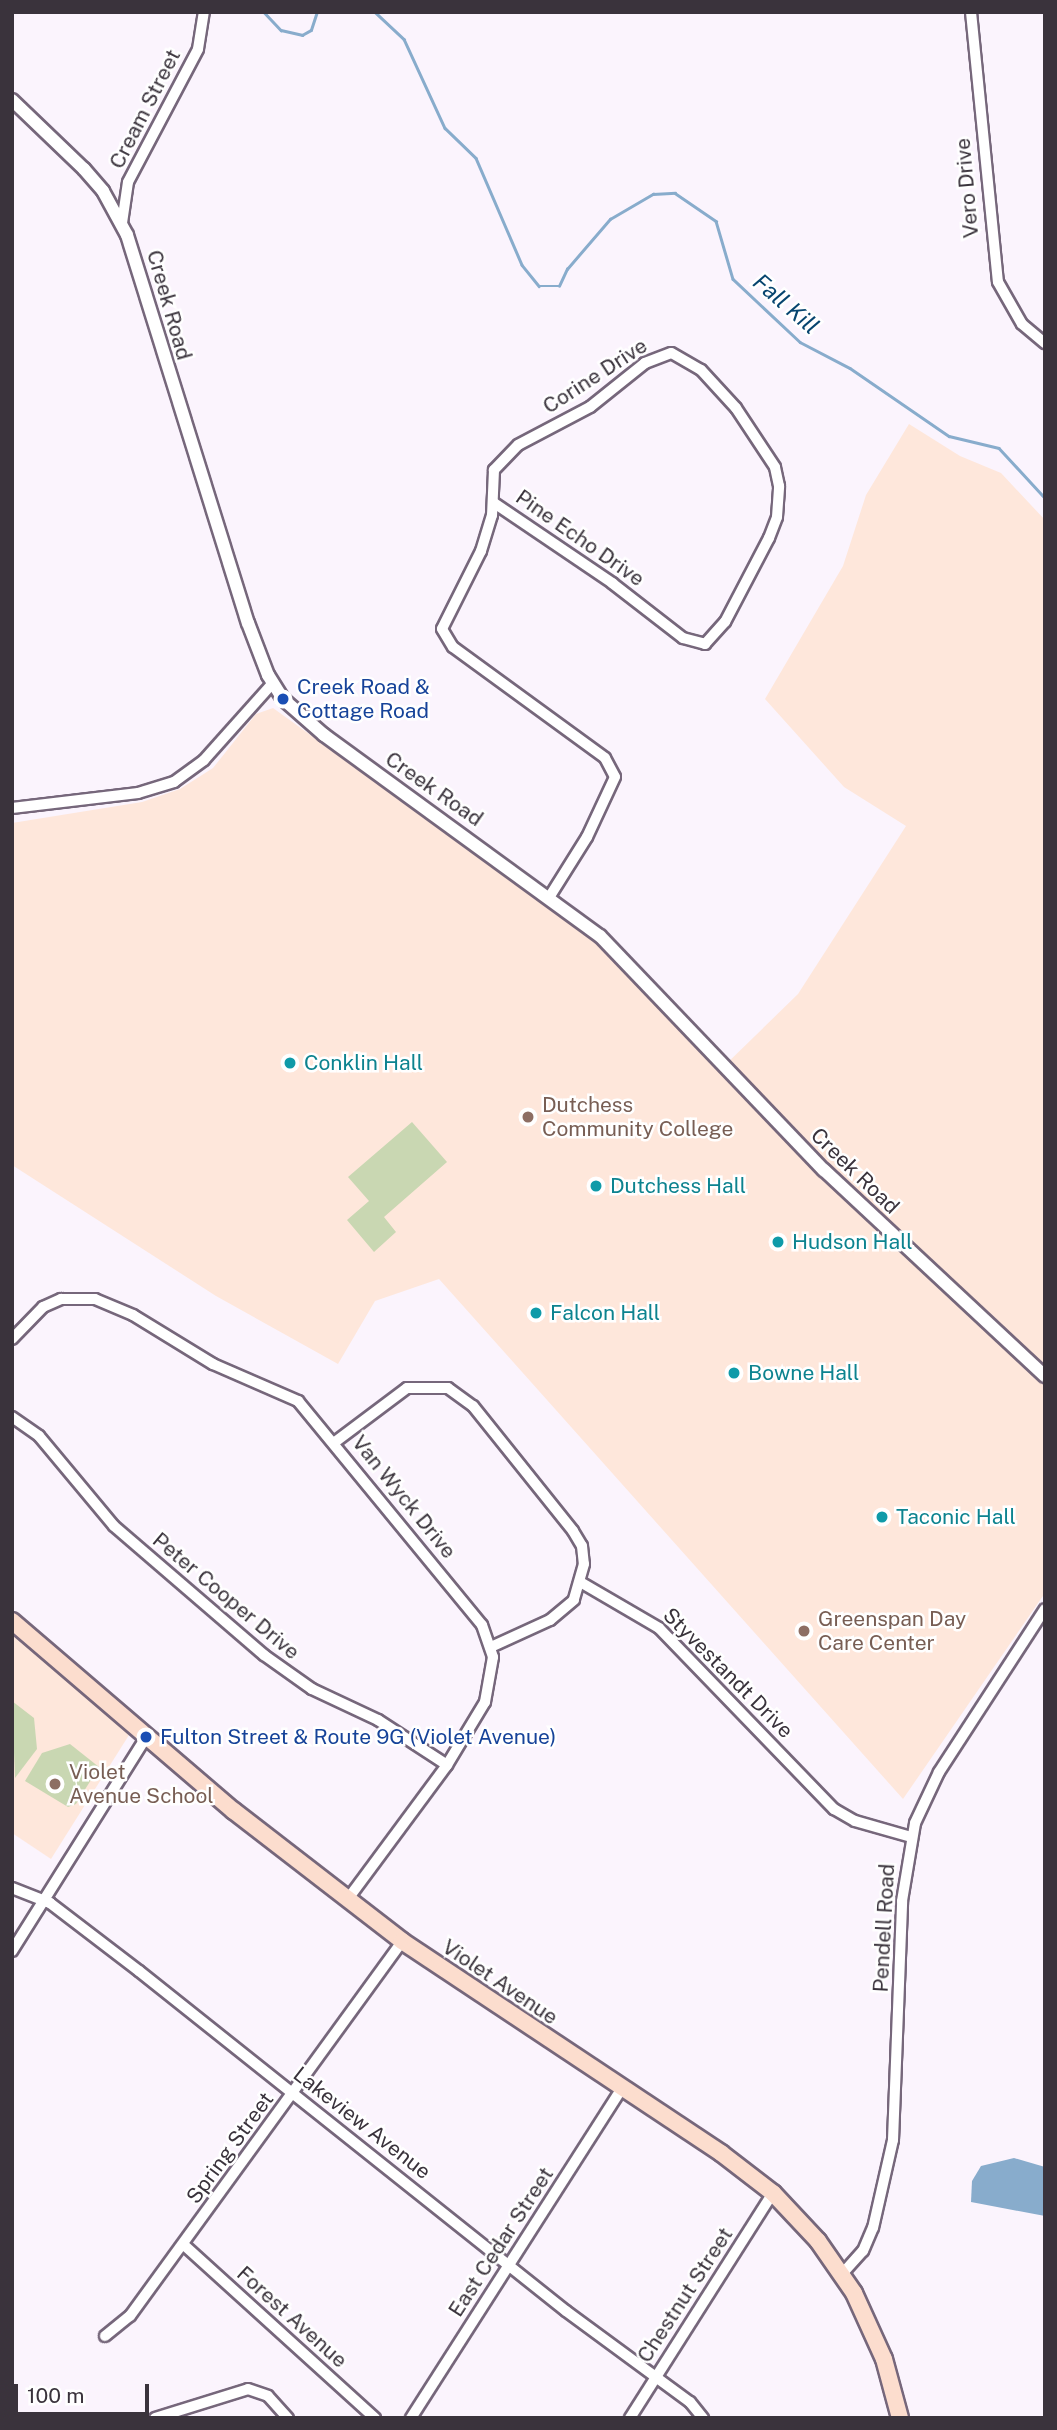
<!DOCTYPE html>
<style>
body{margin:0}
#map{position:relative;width:1057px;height:2430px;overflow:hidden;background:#fbf4fd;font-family:"Public Sans",sans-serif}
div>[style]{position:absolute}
.education>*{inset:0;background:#fee7db}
.green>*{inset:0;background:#c9d7b2}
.water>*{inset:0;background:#88accc}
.stream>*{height:2.5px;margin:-1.25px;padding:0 1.25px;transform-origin:1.25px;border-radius:1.25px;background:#88accc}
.roads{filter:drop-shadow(2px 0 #76677b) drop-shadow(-2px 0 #76677b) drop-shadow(0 2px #76677b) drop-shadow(0 -2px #76677b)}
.minor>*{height:10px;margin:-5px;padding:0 5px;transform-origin:5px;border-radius:5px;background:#fff}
.tertiary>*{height:12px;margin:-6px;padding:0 6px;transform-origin:6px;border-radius:6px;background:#fff}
.primary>*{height:16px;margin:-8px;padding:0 8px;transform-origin:8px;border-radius:8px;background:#fcddce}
.dots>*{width:19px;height:19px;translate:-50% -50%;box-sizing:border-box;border:4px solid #fff;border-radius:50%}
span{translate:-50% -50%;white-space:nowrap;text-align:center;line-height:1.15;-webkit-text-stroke:5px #fff;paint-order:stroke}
.street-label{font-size:21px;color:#3a333c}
.transit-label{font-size:21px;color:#164399}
.left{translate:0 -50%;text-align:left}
.culture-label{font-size:21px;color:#0d838f}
.education-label{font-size:21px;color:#785e54}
.water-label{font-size:23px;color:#07456f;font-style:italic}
.frame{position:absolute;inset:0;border:14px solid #3a333c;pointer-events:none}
.scale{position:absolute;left:14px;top:2384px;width:135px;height:32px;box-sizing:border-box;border:4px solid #3a333c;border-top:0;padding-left:9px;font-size:21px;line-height:24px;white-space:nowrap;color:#3a333c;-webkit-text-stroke:5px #fff;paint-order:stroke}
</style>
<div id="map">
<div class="education">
<i style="clip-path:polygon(909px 424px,960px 456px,1001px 473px,1045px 520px,1045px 1593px,903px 1799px,439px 1279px,375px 1301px,338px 1364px,216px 1296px,12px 1165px,12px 823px,142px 802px,180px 789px,213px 768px,256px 714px,273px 708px,598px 942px,720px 1070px,798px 994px,906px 826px,844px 787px,765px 699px,843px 566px,866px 495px)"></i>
<i style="clip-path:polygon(12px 1629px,129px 1735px,51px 1859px,12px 1833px)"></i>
</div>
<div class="green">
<i style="clip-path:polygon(412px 1122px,447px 1162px,384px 1217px,396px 1232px,374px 1252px,347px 1220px,369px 1201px,348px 1177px)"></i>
<i style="clip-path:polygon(12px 1701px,34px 1718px,37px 1749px,15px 1778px)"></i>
<i style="clip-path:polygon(70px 1744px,99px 1767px,76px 1804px,68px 1807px,25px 1781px,42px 1753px)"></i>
</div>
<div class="water">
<i style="clip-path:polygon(1014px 2158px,1045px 2167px,1045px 2216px,971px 2202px,972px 2181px,981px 2166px)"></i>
</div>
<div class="stream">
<i style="left:264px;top:12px;width:25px;rotate:47deg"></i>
<i style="left:281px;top:30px;width:22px;rotate:13deg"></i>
<i style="left:302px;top:35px;width:10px;rotate:-29deg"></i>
<i style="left:311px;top:30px;width:19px;rotate:-72deg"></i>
<i style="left:375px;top:12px;width:40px;rotate:43deg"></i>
<i style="left:404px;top:39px;width:98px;rotate:65.3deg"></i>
<i style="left:445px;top:128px;width:43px;rotate:44.1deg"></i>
<i style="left:476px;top:158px;width:116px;rotate:66.7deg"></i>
<i style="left:522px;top:265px;width:27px;rotate:51deg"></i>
<i style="left:539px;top:286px;width:20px"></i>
<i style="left:559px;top:286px;width:19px;rotate:-65deg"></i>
<i style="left:567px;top:269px;width:66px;rotate:-49.3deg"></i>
<i style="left:610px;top:219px;width:50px;rotate:-30.2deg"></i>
<i style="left:653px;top:194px;width:22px;rotate:-3deg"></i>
<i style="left:675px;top:193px;width:50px;rotate:34.3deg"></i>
<i style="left:716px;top:221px;width:60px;rotate:73.7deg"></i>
<i style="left:733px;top:279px;width:92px;rotate:43.2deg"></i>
<i style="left:800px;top:342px;width:56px;rotate:27.5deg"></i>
<i style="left:850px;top:368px;width:120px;rotate:34.5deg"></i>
<i style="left:949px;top:436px;width:51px;rotate:13.5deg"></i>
<i style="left:999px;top:448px;width:68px;rotate:47.4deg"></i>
</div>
<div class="roads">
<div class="minor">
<i style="left:971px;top:12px;width:271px;rotate:84.3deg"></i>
<i style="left:998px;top:282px;width:48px;rotate:60.3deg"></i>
<i style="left:1022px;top:324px;width:30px;rotate:40deg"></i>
<i style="left:122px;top:223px;width:41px;rotate:-81.7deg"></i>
<i style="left:128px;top:182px;width:150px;rotate:-62.2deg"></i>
<i style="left:198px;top:49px;width:37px;rotate:-81deg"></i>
<i style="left:494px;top:503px;width:143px;rotate:34.1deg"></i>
<i style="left:612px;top:583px;width:90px;rotate:37.8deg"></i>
<i style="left:683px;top:638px;width:23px;rotate:15deg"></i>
<i style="left:705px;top:644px;width:30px;rotate:-48deg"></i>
<i style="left:725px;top:622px;width:95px;rotate:-62.4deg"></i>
<i style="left:769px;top:538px;width:22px;rotate:-69deg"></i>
<i style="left:777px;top:517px;width:31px;rotate:-86deg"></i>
<i style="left:779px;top:486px;width:19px;rotate:-102deg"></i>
<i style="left:775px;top:467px;width:71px;rotate:-123.5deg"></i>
<i style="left:736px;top:408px;width:52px;rotate:-132.6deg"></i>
<i style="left:701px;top:370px;width:34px;rotate:-150deg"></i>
<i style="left:671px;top:353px;width:28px;rotate:159deg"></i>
<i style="left:645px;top:363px;width:70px;rotate:141.3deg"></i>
<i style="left:590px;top:407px;width:81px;rotate:152.2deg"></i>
<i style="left:518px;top:445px;width:35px;rotate:134deg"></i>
<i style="left:494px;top:470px;width:45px;rotate:92.5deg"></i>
<i style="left:492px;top:515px;width:38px;rotate:107deg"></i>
<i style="left:481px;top:551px;width:87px;rotate:116.6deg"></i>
<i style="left:442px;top:629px;width:21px;rotate:59deg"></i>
<i style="left:453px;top:647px;width:188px;rotate:36.1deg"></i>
<i style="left:605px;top:758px;width:21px;rotate:62deg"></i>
<i style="left:615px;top:777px;width:66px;rotate:115deg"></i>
<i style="left:587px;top:837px;width:70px;rotate:122.1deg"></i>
<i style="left:12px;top:808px;width:127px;rotate:-6.8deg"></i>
<i style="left:138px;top:793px;width:38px;rotate:-17deg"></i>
<i style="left:174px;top:782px;width:37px;rotate:-36deg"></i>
<i style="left:204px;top:760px;width:102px;rotate:-48.2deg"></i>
<i style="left:12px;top:1339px;width:45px;rotate:-45.9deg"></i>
<i style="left:43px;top:1307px;width:20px;rotate:-24deg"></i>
<i style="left:61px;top:1299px;width:34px"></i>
<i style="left:95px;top:1299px;width:41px;rotate:22.8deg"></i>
<i style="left:133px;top:1315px;width:94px;rotate:31.5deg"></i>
<i style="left:213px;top:1364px;width:93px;rotate:23.5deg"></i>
<i style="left:298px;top:1401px;width:290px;rotate:50.6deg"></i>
<i style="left:482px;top:1625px;width:34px;rotate:71deg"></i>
<i style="left:493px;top:1657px;width:46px;rotate:100.1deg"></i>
<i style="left:485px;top:1702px;width:74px;rotate:121.1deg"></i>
<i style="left:447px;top:1765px;width:167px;rotate:126.5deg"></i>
<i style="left:12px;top:1417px;width:33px;rotate:35deg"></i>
<i style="left:39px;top:1436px;width:117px;rotate:50.2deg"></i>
<i style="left:114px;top:1526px;width:198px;rotate:40.7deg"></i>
<i style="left:264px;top:1655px;width:59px;rotate:35.3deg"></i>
<i style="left:312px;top:1689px;width:73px;rotate:25.2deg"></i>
<i style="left:378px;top:1720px;width:82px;rotate:33.1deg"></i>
<i style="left:335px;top:1442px;width:90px;rotate:-36.9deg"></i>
<i style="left:407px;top:1388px;width:41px"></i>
<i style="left:448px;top:1388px;width:31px;rotate:36deg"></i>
<i style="left:473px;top:1406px;width:160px;rotate:51.3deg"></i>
<i style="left:573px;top:1531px;width:17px;rotate:59deg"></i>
<i style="left:582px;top:1546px;width:18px;rotate:84deg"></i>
<i style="left:584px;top:1564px;width:37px;rotate:106deg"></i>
<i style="left:574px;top:1600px;width:31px;rotate:140deg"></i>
<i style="left:550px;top:1620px;width:65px;rotate:155.4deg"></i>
<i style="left:582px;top:1583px;width:89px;rotate:30.3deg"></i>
<i style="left:659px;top:1628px;width:252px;rotate:46deg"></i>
<i style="left:834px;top:1809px;width:24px;rotate:30deg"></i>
<i style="left:855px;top:1821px;width:58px;rotate:15.9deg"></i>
<i style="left:12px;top:1888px;width:41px;rotate:21.5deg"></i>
<i style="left:50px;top:1903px;width:112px;rotate:37.4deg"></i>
<i style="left:139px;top:1971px;width:546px;rotate:38.53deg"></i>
<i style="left:566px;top:2311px;width:154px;rotate:36.3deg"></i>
<i style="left:690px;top:2402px;width:21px;rotate:51deg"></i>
<i style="left:12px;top:1951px;width:252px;rotate:-57.9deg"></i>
<i style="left:184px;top:2245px;width:258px;rotate:42.2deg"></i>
<i style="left:842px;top:2274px;width:31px;rotate:-48deg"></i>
<i style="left:863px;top:2251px;width:25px;rotate:-67deg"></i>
<i style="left:873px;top:2228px;width:90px;rotate:-77.2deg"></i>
<i style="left:893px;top:2140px;width:239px;rotate:-87.8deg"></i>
<i style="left:902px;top:1901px;width:79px;rotate:-80.5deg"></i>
<i style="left:915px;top:1823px;width:56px;rotate:-64.8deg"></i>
<i style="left:939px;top:1772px;width:194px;rotate:-57deg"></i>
<i style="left:105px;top:2336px;width:32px;rotate:-39deg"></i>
<i style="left:130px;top:2316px;width:463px;rotate:-54deg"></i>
<i style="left:155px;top:2418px;width:97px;rotate:-17.3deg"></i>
<i style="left:248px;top:2389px;width:21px;rotate:19deg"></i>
<i style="left:268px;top:2396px;width:30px;rotate:48deg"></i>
<i style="left:411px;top:2418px;width:393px;rotate:-57.4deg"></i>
<i style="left:630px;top:2418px;width:267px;rotate:-57.6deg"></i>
</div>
<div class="tertiary">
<i style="left:12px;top:100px;width:100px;rotate:43.8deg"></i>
<i style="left:84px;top:169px;width:29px;rotate:49deg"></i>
<i style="left:103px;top:191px;width:50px;rotate:61.4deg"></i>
<i style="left:127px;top:235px;width:406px;rotate:72.7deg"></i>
<i style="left:248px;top:623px;width:56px;rotate:69deg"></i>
<i style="left:268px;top:675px;width:28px;rotate:58deg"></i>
<i style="left:283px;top:699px;width:55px;rotate:41.3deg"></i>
<i style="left:324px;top:735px;width:341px;rotate:36.1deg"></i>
<i style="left:600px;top:936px;width:324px;rotate:46.3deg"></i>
<i style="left:824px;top:1170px;width:302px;rotate:43deg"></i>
</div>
<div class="primary">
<i style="left:12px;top:1621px;width:292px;rotate:40.6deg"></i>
<i style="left:234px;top:1811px;width:212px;rotate:37.7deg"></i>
<i style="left:402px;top:1941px;width:383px;rotate:33.6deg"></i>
<i style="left:721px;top:2153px;width:66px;rotate:37.6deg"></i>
<i style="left:773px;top:2193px;width:66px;rotate:46.8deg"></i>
<i style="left:818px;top:2241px;width:63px;rotate:55.3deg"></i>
<i style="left:854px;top:2293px;width:72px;rotate:65.6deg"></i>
<i style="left:884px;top:2359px;width:61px;rotate:74.8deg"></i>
</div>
</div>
<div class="dots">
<i style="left:283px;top:699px;background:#1a4fb4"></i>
<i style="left:290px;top:1063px;background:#0f9aa8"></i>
<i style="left:528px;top:1117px;background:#8d6e63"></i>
<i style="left:596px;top:1186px;background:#0f9aa8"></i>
<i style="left:778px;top:1242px;background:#0f9aa8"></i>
<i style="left:536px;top:1313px;background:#0f9aa8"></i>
<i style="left:734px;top:1373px;background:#0f9aa8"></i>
<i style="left:882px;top:1517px;background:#0f9aa8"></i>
<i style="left:804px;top:1631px;background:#8d6e63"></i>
<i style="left:146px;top:1737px;background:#1a4fb4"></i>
<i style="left:55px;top:1784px;background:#8d6e63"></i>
</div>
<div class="street-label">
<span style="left:145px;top:109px;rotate:-63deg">Cream Street</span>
<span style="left:967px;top:188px;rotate:-95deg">Vero Drive</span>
<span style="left:169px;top:305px;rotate:74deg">Creek Road</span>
<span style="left:595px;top:376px;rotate:-33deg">Corine Drive</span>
<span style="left:580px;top:538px;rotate:35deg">Pine Echo Drive</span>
<span style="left:434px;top:789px;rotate:35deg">Creek Road</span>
<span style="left:855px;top:1171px;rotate:44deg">Creek Road</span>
<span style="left:404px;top:1497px;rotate:51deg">Van Wyck Drive</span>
<span style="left:226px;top:1596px;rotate:40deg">Peter Cooper Drive</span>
<span style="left:728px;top:1673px;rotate:45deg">Styvestandt Drive</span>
<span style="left:884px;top:1928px;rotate:-87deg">Pendell Road</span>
<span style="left:500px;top:1982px;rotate:34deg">Violet Avenue</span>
<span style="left:362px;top:2123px;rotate:38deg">Lakeview Avenue</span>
<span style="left:230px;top:2148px;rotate:-54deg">Spring Street</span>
<span style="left:501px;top:2242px;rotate:-57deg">East Cedar Street</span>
<span style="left:685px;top:2295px;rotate:-57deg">Chestnut Street</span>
<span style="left:292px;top:2317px;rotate:42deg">Forest Avenue</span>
</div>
<div class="transit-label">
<span class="left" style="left:297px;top:699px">Creek Road &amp;<br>Cottage Road</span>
<span class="left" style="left:160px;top:1737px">Fulton Street &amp; Route 9G (Violet Avenue)</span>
</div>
<div class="culture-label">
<span class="left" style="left:304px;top:1063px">Conklin Hall</span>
<span class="left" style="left:610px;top:1186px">Dutchess Hall</span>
<span class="left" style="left:792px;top:1242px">Hudson Hall</span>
<span class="left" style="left:550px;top:1313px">Falcon Hall</span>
<span class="left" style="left:748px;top:1373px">Bowne Hall</span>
<span class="left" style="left:896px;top:1517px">Taconic Hall</span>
</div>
<div class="education-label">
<span class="left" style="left:542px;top:1117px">Dutchess<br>Community College</span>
<span class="left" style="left:818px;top:1631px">Greenspan Day<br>Care Center</span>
<span class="left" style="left:69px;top:1784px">Violet<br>Avenue School</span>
</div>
<div class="water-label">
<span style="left:786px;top:304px;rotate:41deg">Fall Kill</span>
</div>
<div class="frame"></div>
<div class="scale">100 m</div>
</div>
